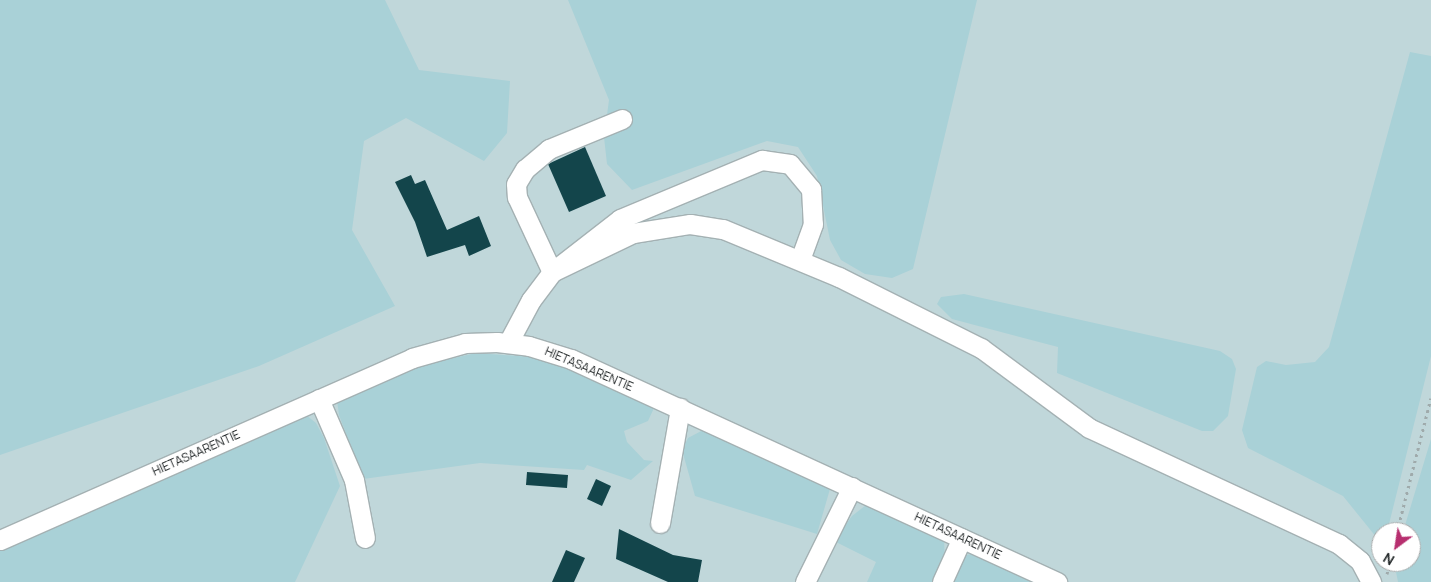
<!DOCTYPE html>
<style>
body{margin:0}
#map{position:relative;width:1431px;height:582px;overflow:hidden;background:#d5e3e4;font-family:Manrope,sans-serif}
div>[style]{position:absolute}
.built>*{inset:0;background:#c0d7da}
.green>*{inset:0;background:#a9d1d7}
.building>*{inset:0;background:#13454b}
.path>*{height:3px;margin-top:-1.5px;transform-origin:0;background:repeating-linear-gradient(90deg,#9faaab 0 2.5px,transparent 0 6.5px)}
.roads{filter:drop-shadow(1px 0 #a4b1b3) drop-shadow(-1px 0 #a4b1b3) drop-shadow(0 1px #a4b1b3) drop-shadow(0 -1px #a4b1b3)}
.minor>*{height:19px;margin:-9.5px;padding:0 9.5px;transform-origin:9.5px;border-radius:9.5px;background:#fff}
span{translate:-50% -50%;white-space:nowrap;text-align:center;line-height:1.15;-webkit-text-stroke:5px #fff;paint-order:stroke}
.street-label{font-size:12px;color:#252a2b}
.north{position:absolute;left:1371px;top:522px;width:50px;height:50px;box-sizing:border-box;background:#fff;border:1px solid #a8aaaa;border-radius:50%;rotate:211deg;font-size:14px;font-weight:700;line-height:20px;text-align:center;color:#252a2b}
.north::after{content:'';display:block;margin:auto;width:18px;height:22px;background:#b72f6f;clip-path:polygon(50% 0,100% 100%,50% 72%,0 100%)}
</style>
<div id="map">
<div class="built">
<i style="clip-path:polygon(evenodd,0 0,1431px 0,1431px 582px,0 582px,0 0,1381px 532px,1411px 532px,1411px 562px,1381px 562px,1381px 532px)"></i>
</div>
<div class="green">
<i style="clip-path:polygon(0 0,385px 0,419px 70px,510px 81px,507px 133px,484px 161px,406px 118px,364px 141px,352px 230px,395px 306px,259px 366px,0 455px)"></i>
<i style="clip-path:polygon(568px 0,977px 0,913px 269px,892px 278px,865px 274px,841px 260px,830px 240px,817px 176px,798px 147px,767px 141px,632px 190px,607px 164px,604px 137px,609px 100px)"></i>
<i style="clip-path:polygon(1410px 52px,1431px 56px,1431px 356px,1387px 532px,1381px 532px,1381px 543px,1343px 496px,1248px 448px,1242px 430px,1257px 367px,1266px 361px,1286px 365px,1315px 362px,1329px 347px)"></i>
<i style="clip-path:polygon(964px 294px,1220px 351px,1232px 359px,1236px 369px,1228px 416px,1213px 431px,1202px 431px,1057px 373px,1058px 347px,952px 319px,937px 304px,941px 297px)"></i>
<i style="clip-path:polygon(476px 353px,532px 357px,561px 365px,654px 408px,648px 421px,624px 431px,627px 442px,644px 460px,653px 461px,631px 480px,587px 465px,584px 470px,480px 463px,363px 479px,339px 415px,337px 400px,423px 365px)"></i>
<i style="clip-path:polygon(306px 415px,316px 423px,324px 438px,340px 486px,295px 582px,0 582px,0 550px)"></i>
<i style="clip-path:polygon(705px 429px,830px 489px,817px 534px,695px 496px,682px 450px,688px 438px)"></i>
<i style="clip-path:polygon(1431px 439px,1431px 582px,1398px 582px,1394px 562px,1411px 562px,1411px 532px,1403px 532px)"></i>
<i style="clip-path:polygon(866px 505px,944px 540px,945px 559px,935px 582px,867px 582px,876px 562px,834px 541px,852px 516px)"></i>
<i style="clip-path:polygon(971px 554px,1032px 582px,949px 582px,963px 556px)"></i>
</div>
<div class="building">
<i style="clip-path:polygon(585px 147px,606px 196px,569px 212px,548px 164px)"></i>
<i style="clip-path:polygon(411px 175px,415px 184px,425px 180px,447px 230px,479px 216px,491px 246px,469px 256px,465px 245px,427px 257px,415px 222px,395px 182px)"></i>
<i style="clip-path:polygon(527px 472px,568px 475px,567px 488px,526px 485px)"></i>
<i style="clip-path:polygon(596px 479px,611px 486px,602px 506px,587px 499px)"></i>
<i style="clip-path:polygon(619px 529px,673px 555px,702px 560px,698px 582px,668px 582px,616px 559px)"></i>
<i style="clip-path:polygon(566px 550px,585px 558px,574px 582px,552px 582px)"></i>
</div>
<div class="path">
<i style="left:1397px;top:532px;width:138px;rotate:-75.8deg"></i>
<i style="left:1387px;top:574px;width:12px;rotate:-76deg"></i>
</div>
<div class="roads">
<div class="minor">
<i style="left:622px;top:119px;width:79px;rotate:157.7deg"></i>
<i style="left:549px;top:149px;width:31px;rotate:140deg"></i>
<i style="left:525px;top:169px;width:17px;rotate:121deg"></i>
<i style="left:516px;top:184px;width:13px;rotate:86deg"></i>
<i style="left:517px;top:197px;width:83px;rotate:65deg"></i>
<i style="left:552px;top:272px;width:86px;rotate:-37.9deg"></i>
<i style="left:620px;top:219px;width:154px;rotate:-22.6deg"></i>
<i style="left:762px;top:160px;width:28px;rotate:8deg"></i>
<i style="left:790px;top:164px;width:33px;rotate:50deg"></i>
<i style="left:811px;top:189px;width:35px;rotate:87deg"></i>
<i style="left:813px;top:224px;width:38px;rotate:110deg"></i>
<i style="left:508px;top:343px;width:49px;rotate:-61.9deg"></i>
<i style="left:531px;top:300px;width:35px;rotate:-53deg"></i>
<i style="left:552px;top:272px;width:90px;rotate:-25.7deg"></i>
<i style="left:633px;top:233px;width:58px;rotate:-9deg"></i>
<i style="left:690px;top:224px;width:33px;rotate:9deg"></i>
<i style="left:723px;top:229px;width:126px;rotate:22.5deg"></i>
<i style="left:839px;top:277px;width:159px;rotate:26.6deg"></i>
<i style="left:981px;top:348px;width:134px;rotate:36.5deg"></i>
<i style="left:1089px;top:428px;width:276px;rotate:24.9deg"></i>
<i style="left:1339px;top:544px;width:27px;rotate:39deg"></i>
<i style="left:1360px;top:561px;width:24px;rotate:62deg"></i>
<i style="left:319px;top:399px;width:88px;rotate:66.6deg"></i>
<i style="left:354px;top:480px;width:59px;rotate:79.3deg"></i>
<i style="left:660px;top:523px;width:117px;rotate:-80.1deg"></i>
<i style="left:0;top:540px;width:450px;rotate:-23.8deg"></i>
<i style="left:412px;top:358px;width:55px;rotate:-15.8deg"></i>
<i style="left:465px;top:343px;width:32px;rotate:-2deg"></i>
<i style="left:497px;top:342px;width:32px;rotate:7deg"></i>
<i style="left:529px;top:346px;width:44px;rotate:17.2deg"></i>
<i style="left:571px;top:359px;width:535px;rotate:24.65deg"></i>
<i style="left:805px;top:582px;width:106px;rotate:-63.7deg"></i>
<i style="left:942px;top:582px;width:48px;rotate:-65.6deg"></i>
</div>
</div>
<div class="street-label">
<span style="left:589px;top:369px;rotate:23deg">HIETASAARENTIE</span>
<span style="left:196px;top:453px;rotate:-24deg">HIETASAARENTIE</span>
<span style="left:958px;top:536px;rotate:25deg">HIETASAARENTIE</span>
</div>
<div class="north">N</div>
</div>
